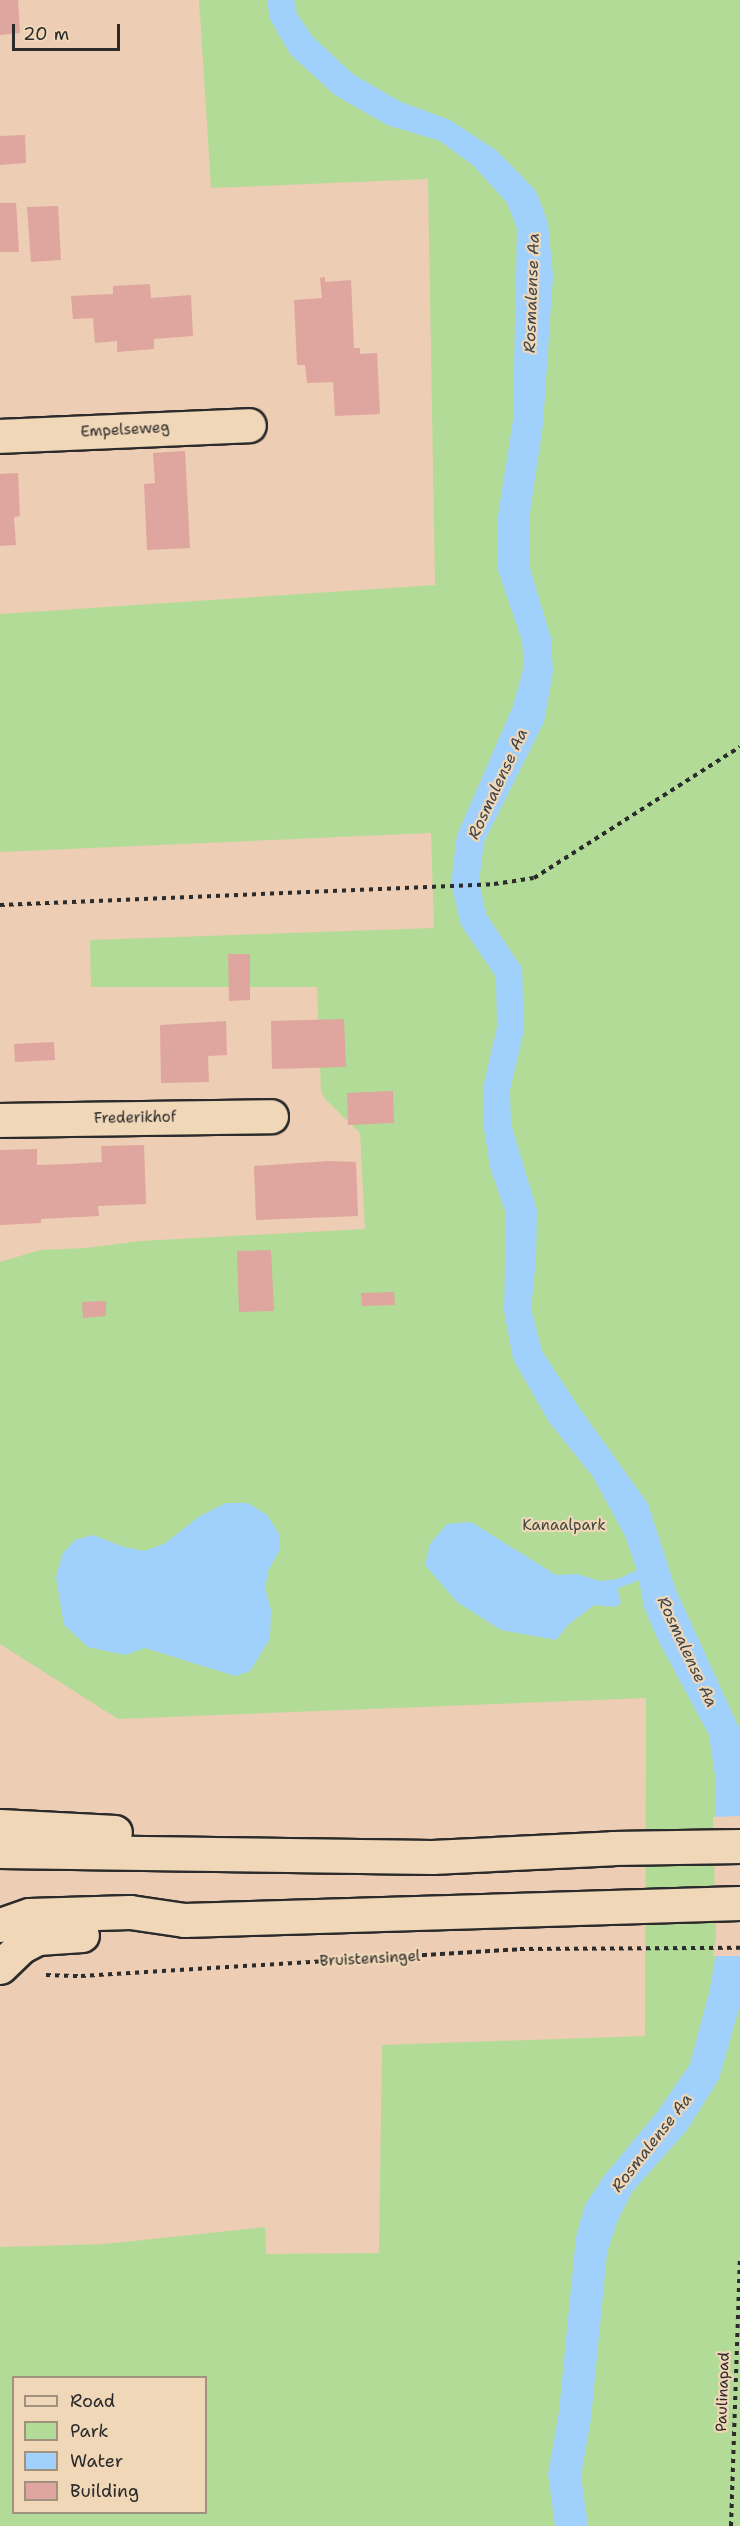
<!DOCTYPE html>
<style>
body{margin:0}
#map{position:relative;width:740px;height:2526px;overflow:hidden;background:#edcdb3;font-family:"Shantell Sans",sans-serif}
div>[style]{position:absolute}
.green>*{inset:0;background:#b3db98}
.water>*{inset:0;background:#a0d1fd}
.pier>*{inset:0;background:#edcdb3}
.building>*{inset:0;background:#dfa59f}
.path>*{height:4px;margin-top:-2px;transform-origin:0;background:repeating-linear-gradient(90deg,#2b2b2b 0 4.5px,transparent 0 9px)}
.roads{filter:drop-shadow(2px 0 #2b2b2b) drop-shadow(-2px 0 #2b2b2b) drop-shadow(0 2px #2b2b2b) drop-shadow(0 -2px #2b2b2b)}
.minor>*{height:33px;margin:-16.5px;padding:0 16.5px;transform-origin:16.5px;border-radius:16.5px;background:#f0d7b8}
.major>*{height:33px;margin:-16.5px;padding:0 16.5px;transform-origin:16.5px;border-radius:16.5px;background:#f0d7b8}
span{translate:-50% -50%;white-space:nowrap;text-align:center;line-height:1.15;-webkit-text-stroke:4.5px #f0d7b8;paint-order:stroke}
.street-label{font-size:15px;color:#2b2b2b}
.park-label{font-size:15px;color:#3f453b}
.water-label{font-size:16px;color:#3d444a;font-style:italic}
.legend{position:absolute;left:12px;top:2376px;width:195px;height:138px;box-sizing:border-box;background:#f0d7b8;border:2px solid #a19280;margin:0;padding:8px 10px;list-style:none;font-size:18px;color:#2b2b2b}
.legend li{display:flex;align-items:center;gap:12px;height:30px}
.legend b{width:30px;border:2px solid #a19280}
.scale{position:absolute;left:12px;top:24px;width:108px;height:27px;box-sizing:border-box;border:3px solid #2b2b2b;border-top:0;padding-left:8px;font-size:18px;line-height:21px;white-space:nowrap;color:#2b2b2b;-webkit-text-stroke:4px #f0d7b8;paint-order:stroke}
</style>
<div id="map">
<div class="green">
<i style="clip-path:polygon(evenodd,199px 0,740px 0,740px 2526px,0 2526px,0 2247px,105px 2244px,265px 2227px,266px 2254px,379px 2253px,382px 2045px,645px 2036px,646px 1698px,118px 1719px,0 1644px,0 1262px,40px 1250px,86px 1248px,140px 1241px,365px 1229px,360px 1133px,326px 1100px,321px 1092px,317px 987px,91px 987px,90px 940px,434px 928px,431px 833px,0 852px,0 614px,435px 585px,428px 179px,211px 188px,199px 0,14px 2378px,206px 2378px,206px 2512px,14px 2512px,14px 2378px)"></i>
</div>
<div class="water">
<i style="clip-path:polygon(267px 0,294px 0,297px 14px,313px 37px,354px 75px,401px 102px,450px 120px,497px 151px,536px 191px,548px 223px,553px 275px,543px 425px,529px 519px,529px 565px,551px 638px,553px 672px,544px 722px,484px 842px,479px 882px,486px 914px,522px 968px,524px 1030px,510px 1090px,511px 1124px,537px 1210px,536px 1259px,531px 1309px,542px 1351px,578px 1406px,648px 1504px,676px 1590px,740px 1730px,740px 2005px,719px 2079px,687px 2130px,632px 2192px,617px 2222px,607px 2253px,591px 2419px,581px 2476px,588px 2526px,555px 2526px,548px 2474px,559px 2412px,576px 2237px,585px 2205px,604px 2176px,658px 2111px,690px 2064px,709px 1993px,719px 1937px,715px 1775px,709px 1735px,658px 1640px,644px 1607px,639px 1580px,617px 1589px,621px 1602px,616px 1607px,594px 1605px,569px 1624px,556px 1640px,501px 1630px,457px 1602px,425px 1565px,430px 1544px,447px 1524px,471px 1522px,556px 1575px,577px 1574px,600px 1581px,618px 1579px,637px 1570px,625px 1536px,593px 1477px,549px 1422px,513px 1359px,504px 1311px,506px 1214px,490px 1167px,484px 1128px,483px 1088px,497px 1027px,496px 977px,461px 925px,451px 884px,457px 835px,513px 706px,524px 666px,522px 641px,497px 567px,498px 516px,513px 420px,517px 228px,507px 203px,474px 166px,440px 141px,387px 125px,335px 95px,290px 54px,270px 19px)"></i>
<i style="clip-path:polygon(226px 1503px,248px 1503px,267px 1515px,279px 1534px,279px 1551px,268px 1571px,265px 1589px,271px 1609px,270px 1639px,250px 1671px,235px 1676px,145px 1648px,125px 1655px,88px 1647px,64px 1625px,56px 1577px,63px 1553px,75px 1540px,93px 1535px,124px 1547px,144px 1551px,164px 1544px,200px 1516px)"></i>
</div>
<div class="pier">
<i style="clip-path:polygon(740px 1816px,740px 1956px,713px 1956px,716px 1937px,713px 1817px)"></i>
</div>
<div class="building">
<i style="clip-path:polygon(0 0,18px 0,20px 33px,0 35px)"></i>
<i style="clip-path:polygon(25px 135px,26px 163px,0 165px,0 136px)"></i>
<i style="clip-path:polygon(0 203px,16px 203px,19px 252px,0 252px)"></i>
<i style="clip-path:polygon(58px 206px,61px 260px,31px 262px,27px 207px)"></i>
<i style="clip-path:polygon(325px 277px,325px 282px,351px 280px,354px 348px,360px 348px,360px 354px,377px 353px,380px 414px,335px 416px,333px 382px,307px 383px,305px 365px,297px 365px,294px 300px,322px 298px,320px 278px)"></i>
<i style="clip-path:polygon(150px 284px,151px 298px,191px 295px,193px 336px,154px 339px,154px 349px,117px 352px,117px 341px,95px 343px,93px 318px,73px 319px,71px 296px,113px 294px,113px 286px)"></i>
<i style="clip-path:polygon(185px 451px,190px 548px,147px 550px,144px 484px,155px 483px,153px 453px)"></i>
<i style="clip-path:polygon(18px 473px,20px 516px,14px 517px,16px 545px,0 546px,0 474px)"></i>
<i style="clip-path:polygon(228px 954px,250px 954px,250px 1000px,229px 1001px)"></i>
<i style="clip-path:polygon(344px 1019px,346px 1067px,272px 1069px,271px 1021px)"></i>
<i style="clip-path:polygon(226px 1021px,227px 1055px,208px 1056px,209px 1082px,161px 1083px,160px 1025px)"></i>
<i style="clip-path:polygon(54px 1042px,55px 1060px,15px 1062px,14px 1044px)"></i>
<i style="clip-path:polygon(393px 1091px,394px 1123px,348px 1125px,347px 1093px)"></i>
<i style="clip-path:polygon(144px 1145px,146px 1204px,98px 1206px,99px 1216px,41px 1219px,41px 1223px,0 1225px,0 1150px,37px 1149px,37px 1165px,69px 1164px,102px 1162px,101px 1146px)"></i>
<i style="clip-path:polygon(329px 1161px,356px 1162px,358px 1216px,256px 1220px,254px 1166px)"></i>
<i style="clip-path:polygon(271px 1250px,274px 1311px,239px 1312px,237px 1251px)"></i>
<i style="clip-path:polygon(394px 1292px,395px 1305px,362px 1306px,361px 1293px)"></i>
<i style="clip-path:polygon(106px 1301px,106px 1316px,83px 1318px,82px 1302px)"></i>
</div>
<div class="path">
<i style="left:0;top:905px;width:494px;rotate:-2.4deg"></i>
<i style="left:494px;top:884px;width:40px;rotate:-8.5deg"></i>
<i style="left:534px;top:878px;width:244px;rotate:-32.5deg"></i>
<i style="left:46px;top:1975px;width:35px;rotate:2deg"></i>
<i style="left:81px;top:1976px;width:440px;rotate:-3.5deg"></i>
<i style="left:520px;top:1949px;width:220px;rotate:-0.3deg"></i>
<i style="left:731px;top:2526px;width:267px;rotate:-88.1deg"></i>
</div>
<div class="roads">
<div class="minor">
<i style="left:0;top:436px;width:249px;rotate:-2.5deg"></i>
<i style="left:0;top:1120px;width:271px;rotate:-0.8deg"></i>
</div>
<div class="major">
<i style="left:0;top:1826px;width:115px;rotate:3deg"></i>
<i style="left:0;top:1851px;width:432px;rotate:0.8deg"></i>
<i style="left:432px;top:1857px;width:181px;rotate:-2.8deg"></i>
<i style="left:613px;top:1848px;width:127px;rotate:-0.9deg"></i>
<i style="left:0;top:1925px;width:31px;rotate:-19deg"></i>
<i style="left:29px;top:1915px;width:101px;rotate:-1.7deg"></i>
<i style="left:130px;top:1912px;width:55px;rotate:8.4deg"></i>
<i style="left:184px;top:1920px;width:556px;rotate:-1.75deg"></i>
<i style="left:0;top:1967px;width:30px;rotate:-44deg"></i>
<i style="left:22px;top:1946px;width:18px;rotate:-27deg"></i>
<i style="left:38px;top:1938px;width:44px;rotate:-3.9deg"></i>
</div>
</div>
<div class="street-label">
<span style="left:125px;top:430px;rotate:-3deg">Empelseweg</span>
<span style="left:135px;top:1118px;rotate:-1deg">Frederikhof</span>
<span style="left:370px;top:1959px;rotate:-3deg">Bruistensingel</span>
<span style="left:723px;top:2392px;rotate:-88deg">Paulinapad</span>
</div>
<div class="park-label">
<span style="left:564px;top:1526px">Kanaalpark</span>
</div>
<div class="water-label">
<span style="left:532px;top:293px;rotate:-88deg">Rosmalense Aa</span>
<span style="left:498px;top:784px;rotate:-65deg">Rosmalense Aa</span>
<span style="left:687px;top:1652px;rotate:65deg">Rosmalense Aa</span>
<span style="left:652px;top:2143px;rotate:-52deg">Rosmalense Aa</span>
</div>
<ul class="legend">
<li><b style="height:8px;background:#f0d7b8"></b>Road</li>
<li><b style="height:16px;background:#b3db98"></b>Park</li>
<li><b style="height:16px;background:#a0d1fd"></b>Water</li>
<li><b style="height:16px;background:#dfa59f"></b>Building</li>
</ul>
<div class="scale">20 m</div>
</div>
